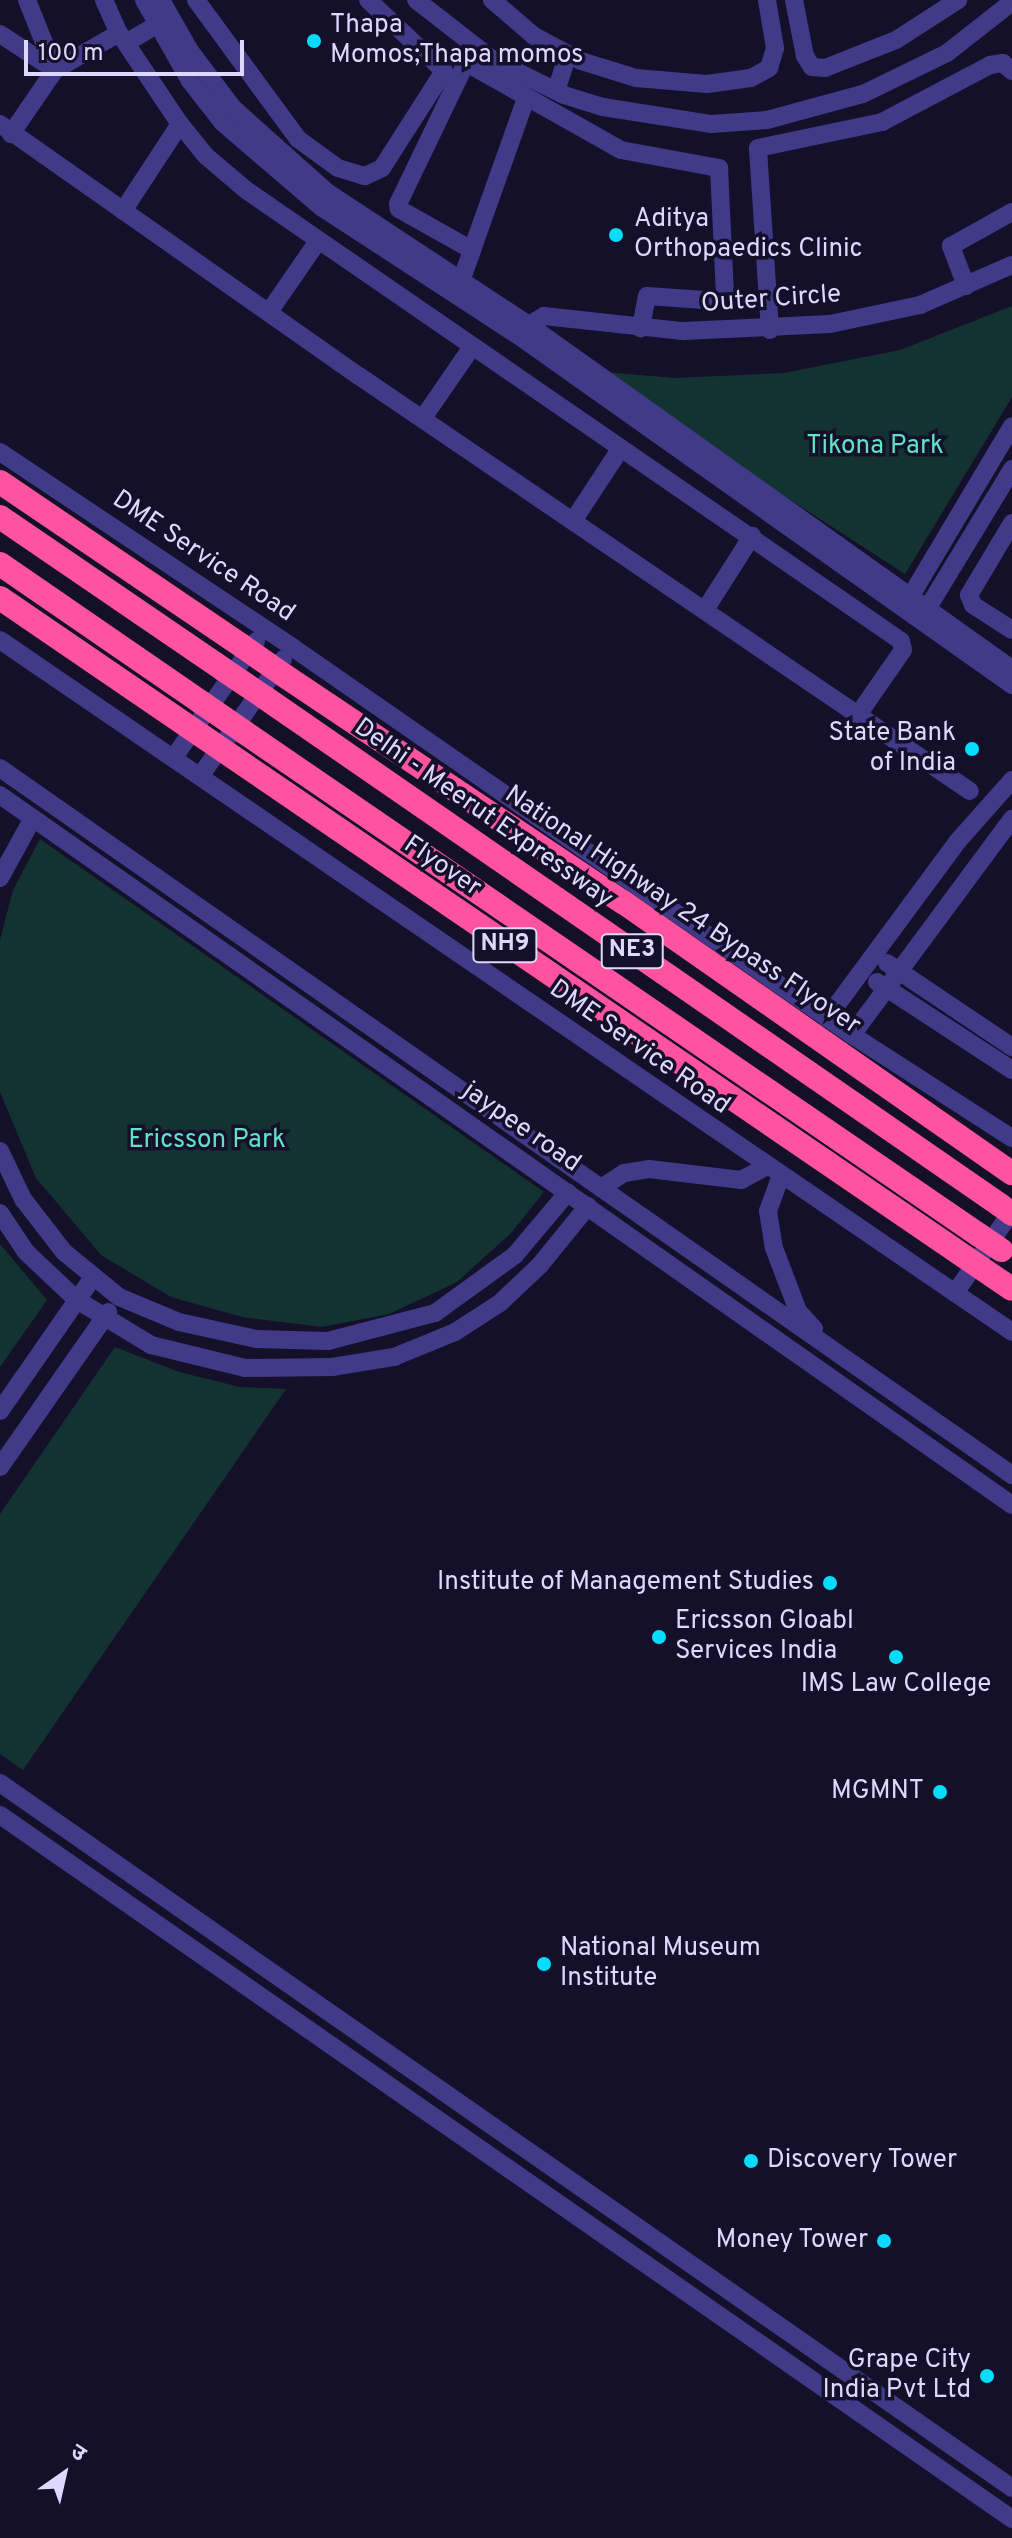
<!DOCTYPE html>
<meta charset="utf-8">
<style>
body{margin:0}
#map{position:relative;width:1012px;height:2538px;overflow:hidden;background:#151029;font-family:Overpass,"Noto Sans Devanagari",sans-serif}
div>[style]{position:absolute}
.green>*{inset:0;background:#133333}
.minor>*{height:18px;margin:-9px;padding:0 9px;transform-origin:9px;border-radius:9px;background:#403a89}
.highway>*{height:24px;margin:-12px;padding:0 12px;transform-origin:12px;border-radius:12px;background:#ff539f}
.highway-bridge>*{height:24px;margin:-12px;padding:0 12px;transform-origin:12px;border-radius:12px;background:#ff539f}
.dots>*{width:22px;height:22px;translate:-50% -50%;box-sizing:border-box;border:4px solid #151029;border-radius:50%}
span{translate:-50% -50%;white-space:nowrap;text-align:center;line-height:1.15;-webkit-text-stroke:7px #151029;paint-order:stroke}
.shield-label span{padding:2px 6px;background:#151029;border:2px solid;border-radius:6px;-webkit-text-stroke-width:0}
.shield-label{font-size:24px;color:#ded8ff;font-weight:700}
.poi-label{font-size:26px;color:#ded8ff}
.left{translate:0 -50%;text-align:left}
.right{translate:-100% -50%;text-align:right}
.street-label{font-size:26px;color:#ded8ff}
.park-label{font-size:26px;color:#60e2c7}
.north{position:absolute;left:24px;top:2434px;width:80px;height:80px;-webkit-text-stroke:6px #151029;paint-order:stroke;rotate:34deg;font-size:22px;font-weight:700;line-height:32px;text-align:center;color:#ded8ff}
.north::after{content:'';display:block;margin:auto;width:28px;height:36px;background:#ded8ff;clip-path:polygon(50% 0,100% 100%,50% 72%,0 100%)}
.scale{position:absolute;left:24px;top:40px;width:220px;height:36px;box-sizing:border-box;border:4px solid #ded8ff;border-top:0;padding-left:10px;font-size:24px;line-height:28px;white-space:nowrap;color:#ded8ff;-webkit-text-stroke:6px #151029;paint-order:stroke}
</style>
<div id="map">
<div class="green">
<i style="clip-path:polygon(1012px 306px,1012px 397px,905px 574px,591px 371px,675px 378px,784px 373px,900px 350px)"></i>
<i style="clip-path:polygon(40px 839px,544px 1192px,511px 1233px,457px 1282px,389px 1314px,322px 1327px,242px 1317px,171px 1297px,101px 1255px,36px 1178px,0 1092px,0 940px,13px 890px)"></i>
<i style="clip-path:polygon(0 1244px,47px 1300px,0 1367px)"></i>
<i style="clip-path:polygon(115px 1347px,179px 1372px,240px 1387px,286px 1389px,23px 1770px,0 1754px,0 1514px)"></i>
</div>
<div class="minor">
<i style="left:27px;top:0;width:75px;rotate:68.2deg"></i>
<i style="left:104px;top:0;width:36px;rotate:66deg"></i>
<i style="left:119px;top:33px;width:110px;rotate:56.2deg"></i>
<i style="left:180px;top:124px;width:41px;rotate:50.9deg"></i>
<i style="left:206px;top:156px;width:52px;rotate:40.4deg"></i>
<i style="left:246px;top:190px;width:795px;rotate:34.55deg"></i>
<i style="left:901px;top:641px;width:9px;rotate:77deg"></i>
<i style="left:903px;top:650px;width:79px;rotate:124.7deg"></i>
<i style="left:858px;top:715px;width:135px;rotate:34.2deg"></i>
<i style="left:144px;top:0;width:93px;rotate:60.4deg"></i>
<i style="left:190px;top:81px;width:53px;rotate:51.8deg"></i>
<i style="left:223px;top:123px;width:129px;rotate:40.6deg"></i>
<i style="left:321px;top:207px;width:233px;rotate:33.1deg"></i>
<i style="left:516px;top:334px;width:608px;rotate:35.29deg"></i>
<i style="left:161px;top:0;width:59px;rotate:60.4deg"></i>
<i style="left:190px;top:51px;width:71px;rotate:53deg"></i>
<i style="left:233px;top:108px;width:126px;rotate:41.8deg"></i>
<i style="left:327px;top:192px;width:238px;rotate:33.4deg"></i>
<i style="left:526px;top:323px;width:597px;rotate:35.45deg"></i>
<i style="left:196px;top:0;width:172px;rotate:53.7deg"></i>
<i style="left:298px;top:139px;width:49px;rotate:35.9deg"></i>
<i style="left:338px;top:168px;width:28px;rotate:17deg"></i>
<i style="left:365px;top:176px;width:19px;rotate:-25deg"></i>
<i style="left:382px;top:168px;width:115px;rotate:-57.4deg"></i>
<i style="left:444px;top:71px;width:104px;rotate:-136.9deg"></i>
<i style="left:416px;top:0;width:98px;rotate:37.9deg"></i>
<i style="left:493px;top:60px;width:79px;rotate:26.2deg"></i>
<i style="left:564px;top:95px;width:41px;rotate:17.1deg"></i>
<i style="left:603px;top:107px;width:110px;rotate:8.9deg"></i>
<i style="left:712px;top:124px;width:55px;rotate:-4.2deg"></i>
<i style="left:767px;top:120px;width:99px;rotate:-15.2deg"></i>
<i style="left:863px;top:94px;width:93px;rotate:-26deg"></i>
<i style="left:947px;top:53px;width:83px;rotate:-38.1deg"></i>
<i style="left:492px;top:0;width:55px;rotate:40.6deg"></i>
<i style="left:534px;top:36px;width:53px;rotate:28deg"></i>
<i style="left:581px;top:61px;width:58px;rotate:17.2deg"></i>
<i style="left:636px;top:78px;width:71px;rotate:4.8deg"></i>
<i style="left:707px;top:84px;width:44px;rotate:-7.8deg"></i>
<i style="left:751px;top:78px;width:21px;rotate:-29deg"></i>
<i style="left:769px;top:68px;width:21px;rotate:-73deg"></i>
<i style="left:775px;top:48px;width:49px;rotate:-99.5deg"></i>
<i style="left:794px;top:0;width:57px;rotate:78.9deg"></i>
<i style="left:805px;top:56px;width:13px;rotate:58deg"></i>
<i style="left:812px;top:67px;width:13px;rotate:4deg"></i>
<i style="left:825px;top:68px;width:76px;rotate:-21.5deg"></i>
<i style="left:896px;top:40px;width:74px;rotate:-32.8deg"></i>
<i style="left:0;top:34px;width:66px;rotate:33.2deg"></i>
<i style="left:126px;top:43px;width:49px;rotate:-30.8deg"></i>
<i style="left:556px;top:91px;width:38px;rotate:-72deg"></i>
<i style="left:0;top:124px;width:439px;rotate:35.1deg"></i>
<i style="left:359px;top:376px;width:603px;rotate:34.19deg"></i>
<i style="left:11px;top:134px;width:78px;rotate:-55.5deg"></i>
<i style="left:55px;top:70px;width:74px;rotate:-30deg"></i>
<i style="left:123px;top:211px;width:104px;rotate:-56.8deg"></i>
<i style="left:472px;top:250px;width:161px;rotate:-70.4deg"></i>
<i style="left:461px;top:281px;width:33px;rotate:-70deg"></i>
<i style="left:472px;top:250px;width:84px;rotate:-150.7deg"></i>
<i style="left:399px;top:209px;width:5px;rotate:-101deg"></i>
<i style="left:398px;top:204px;width:150px;rotate:-64.3deg"></i>
<i style="left:463px;top:69px;width:8px;rotate:-30deg"></i>
<i style="left:470px;top:65px;width:173px;rotate:29.4deg"></i>
<i style="left:621px;top:150px;width:100px;rotate:10.4deg"></i>
<i style="left:719px;top:168px;width:128px;rotate:87.3deg"></i>
<i style="left:725px;top:296px;width:9px;rotate:144deg"></i>
<i style="left:718px;top:301px;width:71px;rotate:-176deg"></i>
<i style="left:647px;top:296px;width:33px;rotate:101deg"></i>
<i style="left:966px;top:286px;width:43px;rotate:-110.6deg"></i>
<i style="left:951px;top:246px;width:70px;rotate:-29.1deg"></i>
<i style="left:269px;top:312px;width:86px;rotate:-55.4deg"></i>
<i style="left:520px;top:330px;width:28px;rotate:-30deg"></i>
<i style="left:544px;top:316px;width:140px;rotate:6.2deg"></i>
<i style="left:683px;top:331px;width:147px;rotate:-2.7deg"></i>
<i style="left:830px;top:324px;width:92px;rotate:-11.9deg"></i>
<i style="left:920px;top:305px;width:100px;rotate:-23.5deg"></i>
<i style="left:770px;top:330px;width:182px;rotate:-93.8deg"></i>
<i style="left:758px;top:148px;width:127px;rotate:-11.8deg"></i>
<i style="left:882px;top:122px;width:122px;rotate:-27.8deg"></i>
<i style="left:990px;top:65px;width:13px;rotate:-9deg"></i>
<i style="left:1003px;top:63px;width:12px;rotate:42deg"></i>
<i style="left:423px;top:418px;width:86px;rotate:-55.4deg"></i>
<i style="left:0;top:452px;width:351px;rotate:33.7deg"></i>
<i style="left:292px;top:647px;width:681px;rotate:34.72deg"></i>
<i style="left:852px;top:1035px;width:190px;rotate:32.8deg"></i>
<i style="left:573px;top:521px;width:87px;rotate:-56.7deg"></i>
<i style="left:1012px;top:523px;width:84px;rotate:120.8deg"></i>
<i style="left:969px;top:595px;width:11px;rotate:68deg"></i>
<i style="left:973px;top:605px;width:46px;rotate:32.7deg"></i>
<i style="left:906px;top:604px;width:207px;rotate:-59.2deg"></i>
<i style="left:705px;top:610px;width:88px;rotate:-57.6deg"></i>
<i style="left:924px;top:614px;width:170px;rotate:-58.7deg"></i>
<i style="left:0;top:640px;width:1226px;rotate:34.36deg"></i>
<i style="left:174px;top:757px;width:142px;rotate:-54.7deg"></i>
<i style="left:0;top:768px;width:1235px;rotate:34.94deg"></i>
<i style="left:201px;top:775px;width:142px;rotate:-54.7deg"></i>
<i style="left:0;top:795px;width:1236px;rotate:35.05deg"></i>
<i style="left:0;top:878px;width:68px;rotate:-61.2deg"></i>
<i style="left:887px;top:963px;width:151px;rotate:33.9deg"></i>
<i style="left:877px;top:982px;width:161px;rotate:33.1deg"></i>
<i style="left:827px;top:1018px;width:219px;rotate:-53.5deg"></i>
<i style="left:957px;top:842px;width:83px;rotate:-48.4deg"></i>
<i style="left:852px;top:1035px;width:269px;rotate:-53.5deg"></i>
<i style="left:0;top:1151px;width:53px;rotate:64.4deg"></i>
<i style="left:23px;top:1199px;width:67px;rotate:52.3deg"></i>
<i style="left:64px;top:1252px;width:71px;rotate:39.3deg"></i>
<i style="left:119px;top:1297px;width:65px;rotate:22.6deg"></i>
<i style="left:179px;top:1322px;width:79px;rotate:12.4deg"></i>
<i style="left:256px;top:1339px;width:72px;rotate:1.6deg"></i>
<i style="left:328px;top:1341px;width:111px;rotate:-14.7deg"></i>
<i style="left:435px;top:1313px;width:99px;rotate:-35.9deg"></i>
<i style="left:515px;top:1255px;width:82px;rotate:-49.9deg"></i>
<i style="left:780px;top:1178px;width:35px;rotate:110deg"></i>
<i style="left:768px;top:1211px;width:37px;rotate:81deg"></i>
<i style="left:774px;top:1248px;width:67px;rotate:69.1deg"></i>
<i style="left:798px;top:1311px;width:24px;rotate:48deg"></i>
<i style="left:601px;top:1188px;width:27px;rotate:-33deg"></i>
<i style="left:624px;top:1173px;width:25px;rotate:-9deg"></i>
<i style="left:649px;top:1169px;width:93px;rotate:6.8deg"></i>
<i style="left:741px;top:1180px;width:27px;rotate:-28deg"></i>
<i style="left:0;top:1213px;width:47px;rotate:56.3deg"></i>
<i style="left:26px;top:1252px;width:70px;rotate:43.3deg"></i>
<i style="left:77px;top:1300px;width:87px;rotate:31.3deg"></i>
<i style="left:151px;top:1345px;width:97px;rotate:13.7deg"></i>
<i style="left:245px;top:1368px;width:87px;rotate:-0.7deg"></i>
<i style="left:332px;top:1367px;width:63px;rotate:-9.2deg"></i>
<i style="left:394px;top:1357px;width:66px;rotate:-22.3deg"></i>
<i style="left:455px;top:1332px;width:54px;rotate:-32.8deg"></i>
<i style="left:500px;top:1303px;width:55px;rotate:-43.5deg"></i>
<i style="left:540px;top:1265px;width:76px;rotate:-50.9deg"></i>
<i style="left:955px;top:1293px;width:100px;rotate:-55.2deg"></i>
<i style="left:0;top:1411px;width:163px;rotate:-55.2deg"></i>
<i style="left:0;top:1467px;width:189px;rotate:-55.1deg"></i>
<i style="left:0;top:1783px;width:1233px;rotate:34.86deg"></i>
<i style="left:0;top:1815px;width:1233px;rotate:34.82deg"></i>
</div>
<div class="highway">
<i style="left:0;top:482px;width:292px;rotate:34.1deg"></i>
<i style="left:0;top:517px;width:271px;rotate:34.3deg"></i>
<i style="left:0;top:564px;width:245px;rotate:34.5deg"></i>
<i style="left:285px;top:676px;width:407px;rotate:33.8deg"></i>
<i style="left:623px;top:902px;width:474px;rotate:34.9deg"></i>
<i style="left:264px;top:697px;width:894px;rotate:34.61deg"></i>
<i style="left:244px;top:732px;width:891px;rotate:34.39deg"></i>
</div>
<div class="highway-bridge">
<i style="left:0;top:598px;width:1225px;rotate:34.33deg"></i>
<i style="left:242px;top:646px;width:52px;rotate:34.9deg"></i>
<i style="left:224px;top:670px;width:48px;rotate:34deg"></i>
<i style="left:202px;top:703px;width:51px;rotate:34.6deg"></i>
<i style="left:1000px;top:1205px;width:15px;rotate:37deg"></i>
<i style="left:979px;top:1235px;width:27px;rotate:34deg"></i>
</div>
<div class="dots">
<i style="left:314px;top:41px;background:#04dcff"></i>
<i style="left:616px;top:235px;background:#04dcff"></i>
<i style="left:972px;top:749px;background:#04dcff"></i>
<i style="left:830px;top:1583px;background:#04dcff"></i>
<i style="left:659px;top:1637px;background:#04dcff"></i>
<i style="left:896px;top:1657px;background:#04dcff"></i>
<i style="left:940px;top:1792px;background:#04dcff"></i>
<i style="left:544px;top:1964px;background:#04dcff"></i>
<i style="left:751px;top:2161px;background:#04dcff"></i>
<i style="left:884px;top:2241px;background:#04dcff"></i>
<i style="left:987px;top:2376px;background:#04dcff"></i>
</div>
<div class="shield-label">
<span style="left:505px;top:945px">NH9</span>
<span style="left:632px;top:951px">NE3</span>
</div>
<div class="poi-label">
<span class="left" style="left:330px;top:41px">Thapa<br>Momos;Thapa momos</span>
<span class="left" style="left:634px;top:235px">Aditya<br>Orthopaedics Clinic</span>
<span class="right" style="left:956px;top:749px">State Bank<br>of India</span>
<span class="right" style="left:814px;top:1583px">Institute of Management Studies</span>
<span class="left" style="left:675px;top:1637px">Ericsson Gloabl<br>Services India</span>
<span style="left:896px;top:1685px">IMS Law College</span>
<span class="right" style="left:924px;top:1792px">MGMNT</span>
<span class="left" style="left:560px;top:1964px">National Museum<br>Institute</span>
<span class="left" style="left:767px;top:2161px">Discovery Tower</span>
<span class="right" style="left:868px;top:2241px">Money Tower</span>
<span class="right" style="left:971px;top:2376px">Grape City<br>India Pvt Ltd</span>
</div>
<div class="street-label">
<span style="left:771px;top:300px;rotate:-4deg">Outer Circle</span>
<span style="left:203px;top:557px;rotate:34deg">DME Service Road</span>
<span style="left:483px;top:814px;rotate:35deg">Delhi - Meerut Expressway</span>
<span style="left:442px;top:867px;rotate:34deg">Flyover</span>
<span style="left:682px;top:911px;rotate:34deg">National Highway 24 Bypass Flyover</span>
<span style="left:639px;top:1048px;rotate:35deg">DME Service Road</span>
<span style="left:521px;top:1128px;rotate:35deg">jaypee road</span>
</div>
<div class="park-label">
<span style="left:875px;top:447px">Tikona Park</span>
<span style="left:207px;top:1141px">Ericsson Park</span>
</div>
<div class="north">उ</div>
<div class="scale">100 m</div>
</div>
